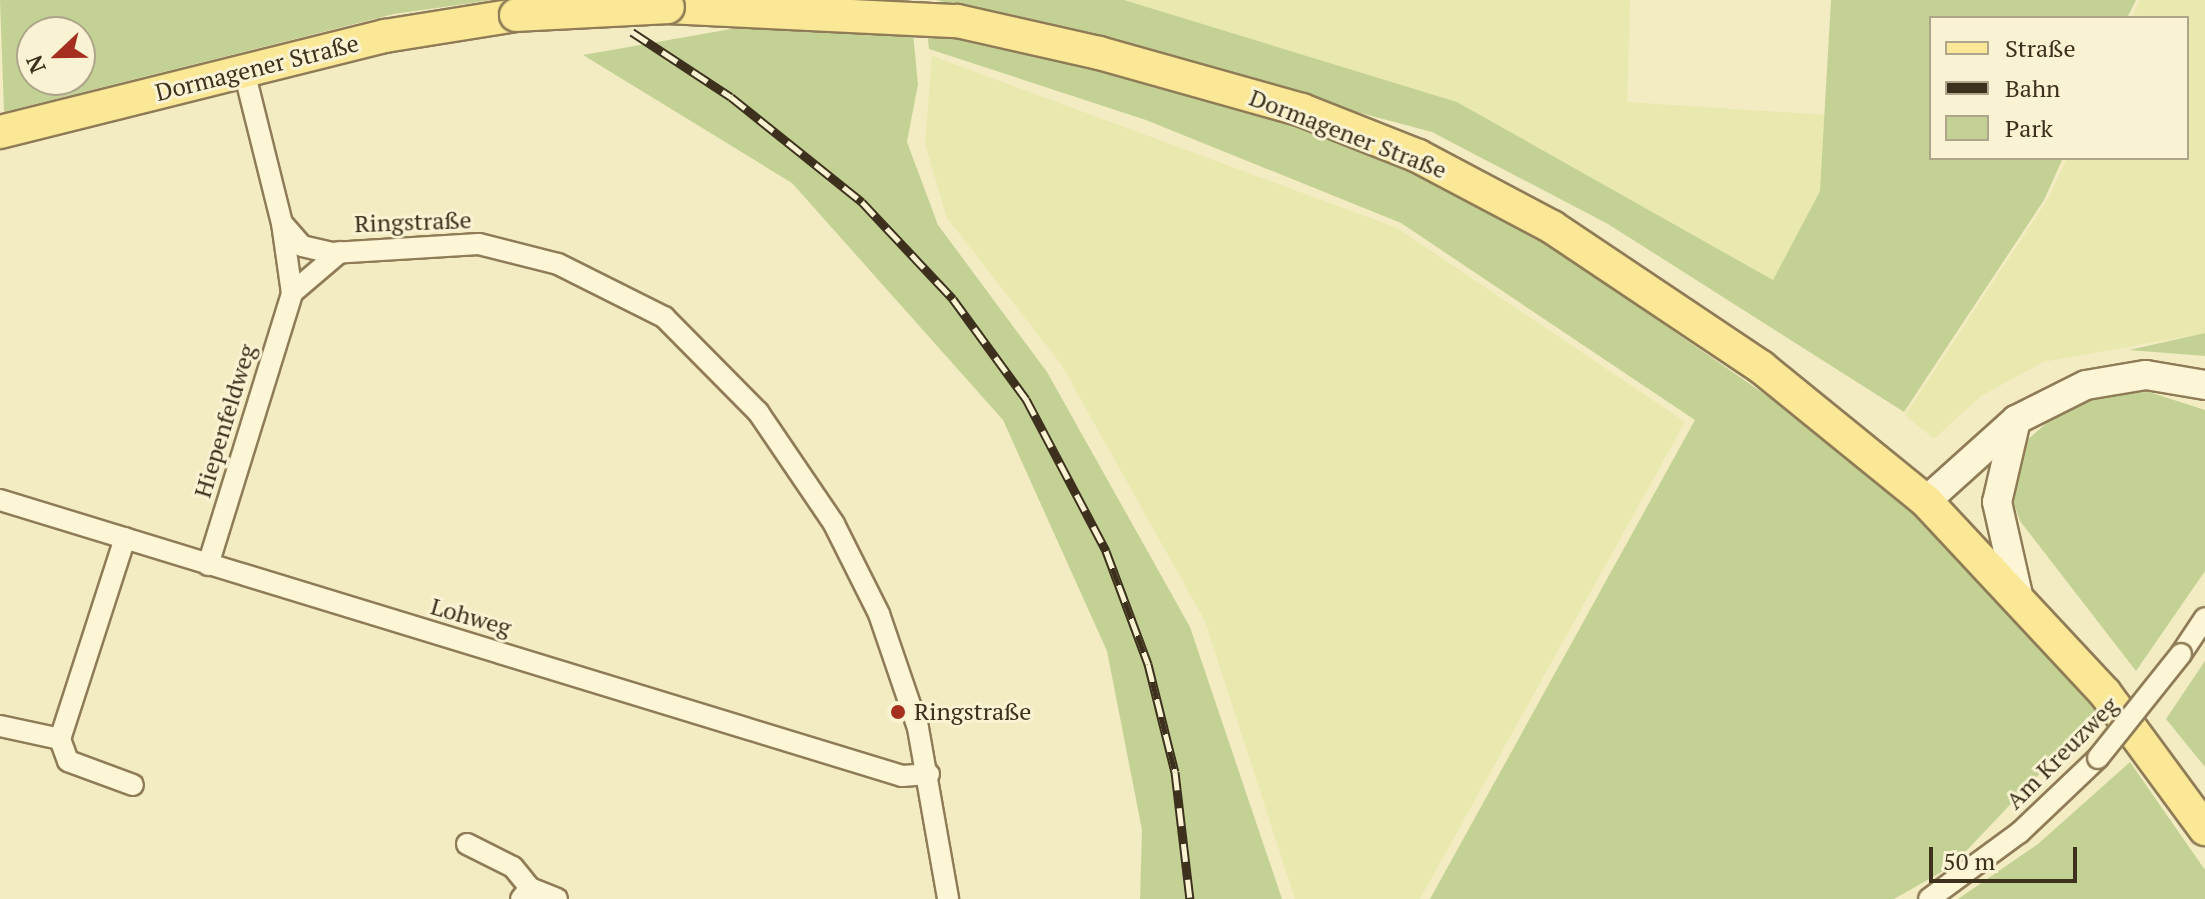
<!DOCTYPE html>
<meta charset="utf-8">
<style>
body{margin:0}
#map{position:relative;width:2205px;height:899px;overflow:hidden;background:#f3ebc2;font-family:"PT Serif",serif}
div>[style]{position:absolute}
.farmland>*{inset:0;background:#e9e8ae}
.green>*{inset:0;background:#c3d294}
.roads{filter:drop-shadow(2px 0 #8f7c57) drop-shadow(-2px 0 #8f7c57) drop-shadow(0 2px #8f7c57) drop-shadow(0 -2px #8f7c57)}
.minor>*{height:20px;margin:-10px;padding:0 10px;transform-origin:10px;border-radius:10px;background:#fcf6d6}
.secondary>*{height:28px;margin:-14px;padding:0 14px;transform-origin:14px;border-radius:14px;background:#fcf6d6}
.primary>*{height:32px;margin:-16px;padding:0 16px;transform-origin:16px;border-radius:16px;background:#fae896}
.rail>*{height:9px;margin-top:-4.5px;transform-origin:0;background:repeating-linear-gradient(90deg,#f9f3d3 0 18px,#3d311d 0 36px);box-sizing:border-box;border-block:2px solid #3d311d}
.bridges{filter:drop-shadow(2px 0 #8f7c57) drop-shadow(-2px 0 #8f7c57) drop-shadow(0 2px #8f7c57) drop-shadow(0 -2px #8f7c57)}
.minor-bridge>*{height:20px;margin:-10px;padding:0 10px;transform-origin:10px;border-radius:10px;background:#fcf6d6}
.primary-bridge>*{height:32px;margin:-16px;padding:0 16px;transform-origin:16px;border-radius:16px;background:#fae896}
.dots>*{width:22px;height:22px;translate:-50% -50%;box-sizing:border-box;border:4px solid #f9f3d3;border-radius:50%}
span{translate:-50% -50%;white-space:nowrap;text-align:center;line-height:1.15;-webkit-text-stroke:6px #f9f3d3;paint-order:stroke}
.street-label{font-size:24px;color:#3d311d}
.poi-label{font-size:24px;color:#3d311d}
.left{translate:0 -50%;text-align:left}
.legend{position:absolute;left:1929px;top:16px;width:260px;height:144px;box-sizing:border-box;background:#f9f3d3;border:2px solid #aea58a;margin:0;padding:10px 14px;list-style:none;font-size:24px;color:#3d311d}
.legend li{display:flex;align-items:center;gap:16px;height:40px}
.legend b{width:40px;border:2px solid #aea58a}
.north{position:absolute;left:16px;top:16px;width:80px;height:80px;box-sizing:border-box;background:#f9f3d3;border:2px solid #aea58a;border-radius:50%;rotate:248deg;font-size:22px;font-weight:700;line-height:32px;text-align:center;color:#3d311d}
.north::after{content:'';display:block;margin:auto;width:28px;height:36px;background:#a53020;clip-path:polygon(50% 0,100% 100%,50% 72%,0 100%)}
.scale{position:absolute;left:1929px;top:847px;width:148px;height:36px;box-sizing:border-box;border:4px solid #3d311d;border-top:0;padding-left:10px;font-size:24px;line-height:28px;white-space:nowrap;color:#3d311d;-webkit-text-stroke:6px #f9f3d3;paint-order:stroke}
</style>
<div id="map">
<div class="farmland">
<i style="clip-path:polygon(1124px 0,1630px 0,1627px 102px,1828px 115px,1820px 191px,1773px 280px,1457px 102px)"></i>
<i style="clip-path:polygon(2140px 0,2205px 0,2205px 333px,2043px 362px,1981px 396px,1934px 439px,1905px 415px,2048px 199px,2067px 158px,2187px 158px,2187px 18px,2132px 18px)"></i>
<i style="clip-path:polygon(932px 56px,1397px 228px,1685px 422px,1420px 899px,1295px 899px,1205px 621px,1061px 364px,947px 218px,925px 144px)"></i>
</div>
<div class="green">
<i style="clip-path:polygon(evenodd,0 0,493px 0,394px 14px,4px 112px,0 0,32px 32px,80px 32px,80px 80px,32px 80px,32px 32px)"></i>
<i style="clip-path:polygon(936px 0,1124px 0,1457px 102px,1773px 280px,1820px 191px,1831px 0,2136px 0,2127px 18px,1931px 18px,1931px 158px,2063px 158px,2044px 200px,1904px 412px,1608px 224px,1432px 132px)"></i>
<i style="clip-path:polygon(857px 7px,911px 14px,918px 84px,907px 142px,938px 225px,1047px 372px,1190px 627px,1282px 899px,1140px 899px,1142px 830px,1107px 651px,1003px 420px,792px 183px,583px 55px)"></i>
<i style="clip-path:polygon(925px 12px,1420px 156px,1802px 420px,1919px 512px,2099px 711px,1952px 866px,1894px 899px,1430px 899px,1695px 420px,1401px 223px,1146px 120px,929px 49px)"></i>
<i style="clip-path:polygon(2205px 333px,2205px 356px,2129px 350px)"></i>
<i style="clip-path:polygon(2149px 392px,2205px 410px,2205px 571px,2136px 671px,2020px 521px,2007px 484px,2019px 447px,2063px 409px,2103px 394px)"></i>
<i style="clip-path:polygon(2205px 661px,2205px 767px,2166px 719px)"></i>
<i style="clip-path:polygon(2130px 762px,2205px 870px,2205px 899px,1958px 899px,2038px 844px)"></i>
</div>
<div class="roads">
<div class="minor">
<i style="left:244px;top:71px;width:157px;rotate:76deg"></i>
<i style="left:282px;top:223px;width:30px;rotate:49deg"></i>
<i style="left:302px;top:246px;width:31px;rotate:13deg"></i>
<i style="left:332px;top:253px;width:147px;rotate:-3.5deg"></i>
<i style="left:479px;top:244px;width:81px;rotate:14.2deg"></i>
<i style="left:558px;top:264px;width:119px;rotate:26.6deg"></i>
<i style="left:664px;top:317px;width:134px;rotate:45.3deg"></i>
<i style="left:758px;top:412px;width:135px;rotate:55.8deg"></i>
<i style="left:834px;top:524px;width:101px;rotate:63.4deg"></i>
<i style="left:879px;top:614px;width:120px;rotate:71.1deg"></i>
<i style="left:918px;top:728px;width:174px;rotate:80deg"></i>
<i style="left:282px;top:223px;width:71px;rotate:81.9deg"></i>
<i style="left:0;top:500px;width:943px;rotate:17.01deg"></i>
<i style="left:902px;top:776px;width:27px;rotate:-4deg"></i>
<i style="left:125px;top:538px;width:211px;rotate:107.9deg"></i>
<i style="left:60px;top:739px;width:23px;rotate:70deg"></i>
<i style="left:68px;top:761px;width:69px;rotate:20.3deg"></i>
<i style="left:208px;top:565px;width:285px;rotate:-72.8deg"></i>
<i style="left:292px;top:293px;width:63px;rotate:-40.5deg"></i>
<i style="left:2181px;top:654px;width:43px;rotate:-56.3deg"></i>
<i style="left:0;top:726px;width:61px;rotate:12.2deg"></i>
<i style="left:467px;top:844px;width:51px;rotate:26.6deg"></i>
<i style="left:513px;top:867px;width:27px;rotate:51deg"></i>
<i style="left:521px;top:899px;width:14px;rotate:-51deg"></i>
<i style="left:530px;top:888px;width:29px;rotate:22deg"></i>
<i style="left:1929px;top:899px;width:112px;rotate:-36.3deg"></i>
<i style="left:2019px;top:833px;width:109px;rotate:-43.5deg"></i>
</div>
<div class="secondary">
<i style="left:2016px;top:420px;width:84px;rotate:103deg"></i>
<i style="left:1997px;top:502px;width:95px;rotate:77.3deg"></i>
<i style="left:1926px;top:501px;width:121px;rotate:-42deg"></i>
<i style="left:2016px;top:420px;width:78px;rotate:-26.6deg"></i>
<i style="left:2086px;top:385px;width:61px;rotate:-9.5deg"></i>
<i style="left:2146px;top:375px;width:60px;rotate:9.6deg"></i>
</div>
<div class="primary">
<i style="left:668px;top:7px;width:289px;rotate:2.8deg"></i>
<i style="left:957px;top:21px;width:146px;rotate:12.7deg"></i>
<i style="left:1099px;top:53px;width:211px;rotate:15.7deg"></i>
<i style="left:1302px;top:110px;width:125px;rotate:21.6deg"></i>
<i style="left:1418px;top:156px;width:152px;rotate:27.9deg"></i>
<i style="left:1552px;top:227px;width:252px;rotate:33.8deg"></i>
<i style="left:1761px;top:367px;width:213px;rotate:39.1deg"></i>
<i style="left:1926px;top:501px;width:262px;rotate:47deg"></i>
<i style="left:2105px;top:693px;width:169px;rotate:53.7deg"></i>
<i style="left:0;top:132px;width:397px;rotate:-14deg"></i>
<i style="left:385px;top:36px;width:133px;rotate:-9.1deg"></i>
</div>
</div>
<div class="rail">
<i style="left:632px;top:32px;width:118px;rotate:33.3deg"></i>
<i style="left:731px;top:97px;width:168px;rotate:38.7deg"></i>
<i style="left:862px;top:202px;width:133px;rotate:46.8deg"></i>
<i style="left:953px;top:299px;width:124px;rotate:53.9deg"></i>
<i style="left:1026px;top:399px;width:172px;rotate:62.2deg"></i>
<i style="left:1106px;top:551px;width:121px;rotate:69.6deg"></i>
<i style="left:1148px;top:664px;width:111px;rotate:76deg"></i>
<i style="left:1175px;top:772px;width:128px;rotate:83.3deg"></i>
</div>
<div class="bridges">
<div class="minor-bridge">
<i style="left:2098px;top:758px;width:133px;rotate:-51.4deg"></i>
</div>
<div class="primary-bridge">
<i style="left:516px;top:15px;width:152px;rotate:-3deg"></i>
</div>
</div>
<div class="dots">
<i style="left:898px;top:712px;background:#a53020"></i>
</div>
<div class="street-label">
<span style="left:257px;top:68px;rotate:-14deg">Dormagener Straße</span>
<span style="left:1348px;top:134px;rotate:21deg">Dormagener Straße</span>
<span style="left:413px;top:222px;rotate:-2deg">Ringstraße</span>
<span style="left:225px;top:421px;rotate:-73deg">Hiepenfeldweg</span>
<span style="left:471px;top:617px;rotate:16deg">Lohweg</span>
<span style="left:2062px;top:753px;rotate:-45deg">Am Kreuzweg</span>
</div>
<div class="poi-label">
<span class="left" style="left:914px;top:712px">Ringstraße</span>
</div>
<ul class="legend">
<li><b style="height:10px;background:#fae896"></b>Straße</li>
<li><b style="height:10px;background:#3d311d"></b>Bahn</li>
<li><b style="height:22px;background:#c3d294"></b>Park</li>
</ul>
<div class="north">N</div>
<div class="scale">50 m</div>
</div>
